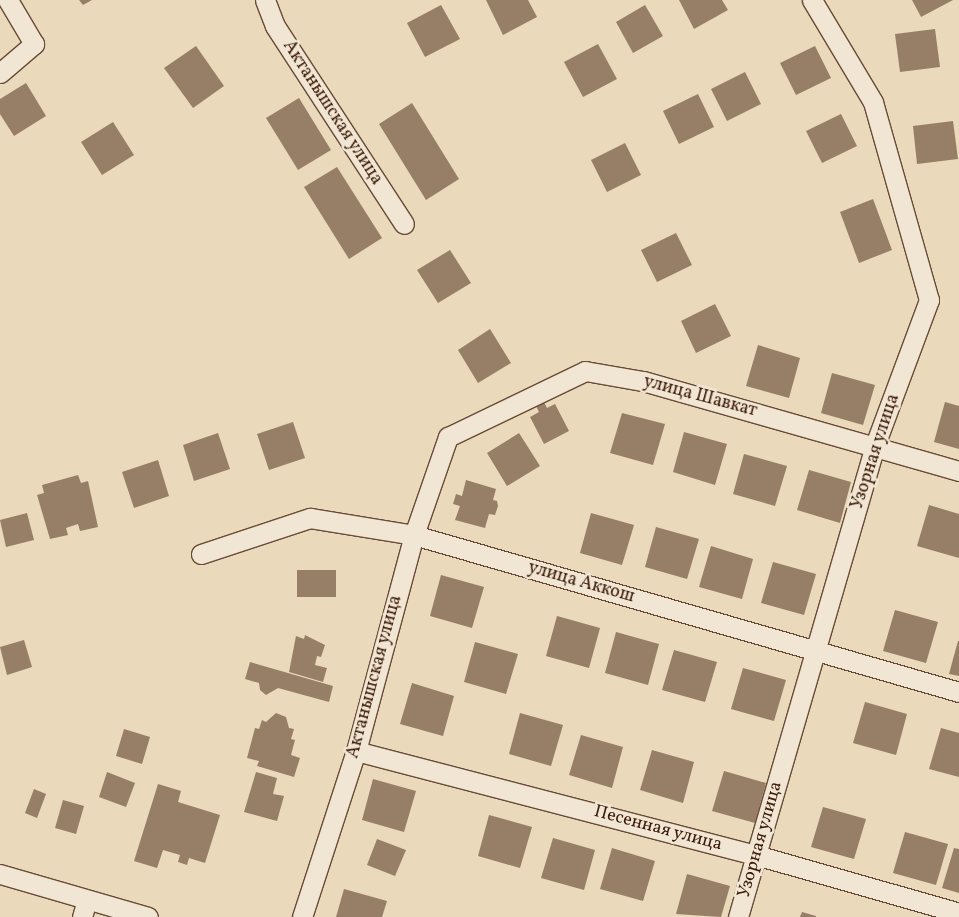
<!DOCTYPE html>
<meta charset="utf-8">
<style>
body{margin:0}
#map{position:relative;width:959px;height:917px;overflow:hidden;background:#ead9bb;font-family:Vollkorn,serif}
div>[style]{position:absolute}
.building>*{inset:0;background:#977e66}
.roads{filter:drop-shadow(1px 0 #684a36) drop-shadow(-1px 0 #684a36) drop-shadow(0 1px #684a36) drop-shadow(0 -1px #684a36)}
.minor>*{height:19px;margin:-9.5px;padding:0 9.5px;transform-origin:9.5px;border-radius:9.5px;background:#f1e6d3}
span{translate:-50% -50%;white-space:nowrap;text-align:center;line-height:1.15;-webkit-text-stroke:5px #f1e6d3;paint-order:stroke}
.street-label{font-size:18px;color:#3d1b0a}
</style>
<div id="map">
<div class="building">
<i style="clip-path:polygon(79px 0,92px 0,83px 5px)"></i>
<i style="clip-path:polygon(486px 0,528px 0,537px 17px,503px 35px)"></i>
<i style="clip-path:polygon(679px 0,722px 0,728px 10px,694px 29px)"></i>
<i style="clip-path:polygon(912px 0,953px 0,921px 17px)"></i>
<i style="clip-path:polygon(441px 5px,460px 39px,425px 57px,407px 23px)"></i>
<i style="clip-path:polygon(645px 5px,663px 36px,633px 53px,616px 22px)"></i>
<i style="clip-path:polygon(935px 29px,940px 67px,900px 72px,895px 34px)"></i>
<i style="clip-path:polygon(598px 44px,617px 79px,583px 97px,564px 62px)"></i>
<i style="clip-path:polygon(196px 46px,224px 86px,193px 108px,164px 68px)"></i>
<i style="clip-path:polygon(815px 46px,831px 78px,796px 95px,780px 63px)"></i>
<i style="clip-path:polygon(745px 72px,761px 104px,727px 121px,711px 89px)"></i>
<i style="clip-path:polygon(26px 83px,46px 116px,14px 136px,0 114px,0 99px)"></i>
<i style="clip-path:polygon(698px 94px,714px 127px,679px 144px,663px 111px)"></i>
<i style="clip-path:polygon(299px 98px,331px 150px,298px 170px,266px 118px)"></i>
<i style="clip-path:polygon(412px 103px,459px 179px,426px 200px,379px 124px)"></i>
<i style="clip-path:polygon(841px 114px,857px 146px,822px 163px,806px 131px)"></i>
<i style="clip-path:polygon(953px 121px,958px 159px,917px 164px,913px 126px)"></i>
<i style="clip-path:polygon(113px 122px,134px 155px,102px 175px,81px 142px)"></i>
<i style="clip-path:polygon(625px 143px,641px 175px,607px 192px,591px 160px)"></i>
<i style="clip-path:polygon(337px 167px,382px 238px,349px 259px,304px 187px)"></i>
<i style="clip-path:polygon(873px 199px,892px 250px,859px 263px,840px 212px)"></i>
<i style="clip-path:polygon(676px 233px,692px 265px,657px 282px,641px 250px)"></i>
<i style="clip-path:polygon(450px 250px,471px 283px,438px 303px,417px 270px)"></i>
<i style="clip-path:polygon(715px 304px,731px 336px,696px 353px,681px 321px)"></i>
<i style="clip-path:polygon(490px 329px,511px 363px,478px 383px,458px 350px)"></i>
<i style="clip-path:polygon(758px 345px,800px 358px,789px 398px,746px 386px)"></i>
<i style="clip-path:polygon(832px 373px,875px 385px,863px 425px,821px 413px)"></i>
<i style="clip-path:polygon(544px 402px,547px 408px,555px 404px,569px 431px,544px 444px,530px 417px,539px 412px,536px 406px)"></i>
<i style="clip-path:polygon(945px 402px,959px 406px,959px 449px,934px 442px)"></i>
<i style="clip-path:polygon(622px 413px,665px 424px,653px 465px,610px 453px)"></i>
<i style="clip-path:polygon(293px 422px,305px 458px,269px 470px,257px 434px)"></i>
<i style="clip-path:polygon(684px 432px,727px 444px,715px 485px,673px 472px)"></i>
<i style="clip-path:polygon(218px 433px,230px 469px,194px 481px,183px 445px)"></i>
<i style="clip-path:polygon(519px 433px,540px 466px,507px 486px,487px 453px)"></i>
<i style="clip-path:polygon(744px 454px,787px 466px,775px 506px,733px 494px)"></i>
<i style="clip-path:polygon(158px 460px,169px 496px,134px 508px,122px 472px)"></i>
<i style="clip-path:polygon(809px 470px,851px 482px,840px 523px,797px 510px)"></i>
<i style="clip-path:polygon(78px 475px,81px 483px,88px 481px,98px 527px,80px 531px,78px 524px,66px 528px,68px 535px,50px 539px,37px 495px,44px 493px,42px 485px)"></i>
<i style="clip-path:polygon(466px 480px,496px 489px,493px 500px,497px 501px,498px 506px,495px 515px,489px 514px,485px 528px,455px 520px,460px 506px,453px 504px,456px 494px,462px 496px)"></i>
<i style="clip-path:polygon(929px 505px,959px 514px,959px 558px,917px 546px)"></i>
<i style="clip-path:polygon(27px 513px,34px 540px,6px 547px,0 520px)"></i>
<i style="clip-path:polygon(591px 513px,634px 525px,622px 565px,580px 553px)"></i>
<i style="clip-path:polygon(656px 527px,699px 539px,687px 579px,645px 567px)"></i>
<i style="clip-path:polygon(711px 546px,753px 559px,742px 599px,699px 587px)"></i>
<i style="clip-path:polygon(773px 562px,816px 574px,804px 615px,761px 603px)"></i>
<i style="clip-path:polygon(297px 570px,336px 570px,336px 597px,297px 597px)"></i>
<i style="clip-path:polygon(441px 575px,484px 587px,472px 628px,430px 616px)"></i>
<i style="clip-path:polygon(895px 610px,938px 622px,926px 663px,883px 651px)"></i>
<i style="clip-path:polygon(557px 616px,600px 628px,589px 668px,546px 656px)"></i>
<i style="clip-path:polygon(616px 632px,659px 644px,648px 685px,605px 673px)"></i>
<i style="clip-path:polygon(305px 635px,325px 645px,321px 657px,317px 656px,315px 665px,327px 668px,323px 682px,289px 672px,296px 636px,304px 639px)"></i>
<i style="clip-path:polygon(24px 640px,32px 667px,7px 675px,0 647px)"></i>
<i style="clip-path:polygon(958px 641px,959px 641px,959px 676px,949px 674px)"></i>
<i style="clip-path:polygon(475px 642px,518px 654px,506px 694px,464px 682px)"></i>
<i style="clip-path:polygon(674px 650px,717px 662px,705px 702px,662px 690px)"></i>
<i style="clip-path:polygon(250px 662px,333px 686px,329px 702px,278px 688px,266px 695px,260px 690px,259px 683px,245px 679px)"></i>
<i style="clip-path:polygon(743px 668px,786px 680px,774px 721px,731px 709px)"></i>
<i style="clip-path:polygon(412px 683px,454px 696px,443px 736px,400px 724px)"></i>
<i style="clip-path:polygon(865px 702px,907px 714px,896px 755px,853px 743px)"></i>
<i style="clip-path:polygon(276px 713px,286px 717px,289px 728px,294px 729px,291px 739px,295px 740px,291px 755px,300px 758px,294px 777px,257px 766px,259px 761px,247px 758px,255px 728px,259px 729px,262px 720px,266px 722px)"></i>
<i style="clip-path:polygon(520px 713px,563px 725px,551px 766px,509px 754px)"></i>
<i style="clip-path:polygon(941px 728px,959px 733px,959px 777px,929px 769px)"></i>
<i style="clip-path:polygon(124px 729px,150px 737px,142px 764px,116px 756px)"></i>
<i style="clip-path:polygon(581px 735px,623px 747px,612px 788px,569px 775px)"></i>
<i style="clip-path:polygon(652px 750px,694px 762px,683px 803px,640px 790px)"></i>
<i style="clip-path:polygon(724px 771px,766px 783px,755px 823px,712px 811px)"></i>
<i style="clip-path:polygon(107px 772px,135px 783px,126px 807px,99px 797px)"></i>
<i style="clip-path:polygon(256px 772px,277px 778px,273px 794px,284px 796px,277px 821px,244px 812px)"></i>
<i style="clip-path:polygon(373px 779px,416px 791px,404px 832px,362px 820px)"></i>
<i style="clip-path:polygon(158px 784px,181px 791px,178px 802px,220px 815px,205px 863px,189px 858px,187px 865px,178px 862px,180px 855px,163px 850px,157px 868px,134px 861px)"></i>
<i style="clip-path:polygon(34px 789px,46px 794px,37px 818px,25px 813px)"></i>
<i style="clip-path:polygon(63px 800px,84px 806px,76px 834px,55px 828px)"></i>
<i style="clip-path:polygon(823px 807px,866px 819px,854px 859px,811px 847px)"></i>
<i style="clip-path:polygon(489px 815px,532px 827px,520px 868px,478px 856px)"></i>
<i style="clip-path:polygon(905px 832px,948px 844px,936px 885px,893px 873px)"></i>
<i style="clip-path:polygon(553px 838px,595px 850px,584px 890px,541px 878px)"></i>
<i style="clip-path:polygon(377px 839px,406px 850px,395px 876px,367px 865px)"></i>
<i style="clip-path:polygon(612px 848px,655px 861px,643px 901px,600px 889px)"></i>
<i style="clip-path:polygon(954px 848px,959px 849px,959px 893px,942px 888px)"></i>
<i style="clip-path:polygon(687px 874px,730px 886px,721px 917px,676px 914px)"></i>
<i style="clip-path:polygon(344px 889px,387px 901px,382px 917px,336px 917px)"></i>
<i style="clip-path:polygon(802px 912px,816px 916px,816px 917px,800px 917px)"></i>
</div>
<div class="roads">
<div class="minor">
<i style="left:265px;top:0;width:28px;rotate:69deg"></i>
<i style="left:275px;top:26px;width:236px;rotate:56.9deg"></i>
<i style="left:0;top:73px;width:45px;rotate:-40.5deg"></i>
<i style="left:34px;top:44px;width:51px;rotate:-120.6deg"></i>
<i style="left:201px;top:554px;width:115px;rotate:-18.3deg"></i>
<i style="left:310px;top:518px;width:105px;rotate:9.3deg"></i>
<i style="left:414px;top:535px;width:567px;rotate:16.07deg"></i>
<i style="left:356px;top:751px;width:413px;rotate:14.6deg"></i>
<i style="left:756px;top:855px;width:211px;rotate:15.9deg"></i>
<i style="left:0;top:874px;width:154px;rotate:16.2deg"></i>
<i style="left:82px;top:917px;width:18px;rotate:-74deg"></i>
<i style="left:302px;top:917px;width:175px;rotate:-72deg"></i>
<i style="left:356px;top:751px;width:224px;rotate:-75deg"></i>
<i style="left:414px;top:535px;width:104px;rotate:-70.9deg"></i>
<i style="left:448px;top:437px;width:152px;rotate:-25.7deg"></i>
<i style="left:585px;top:371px;width:59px;rotate:9.8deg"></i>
<i style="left:643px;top:381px;width:329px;rotate:15.9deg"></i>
<i style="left:738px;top:917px;width:491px;rotate:-73.8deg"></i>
<i style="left:875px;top:445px;width:155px;rotate:-69.6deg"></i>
<i style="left:929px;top:300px;width:206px;rotate:-105.8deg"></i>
<i style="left:873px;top:102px;width:119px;rotate:-120.9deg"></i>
</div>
</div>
<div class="street-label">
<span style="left:332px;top:113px;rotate:57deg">Актанышская улица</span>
<span style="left:700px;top:397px;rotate:15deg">улица Шавкат</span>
<span style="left:876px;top:452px;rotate:-72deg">Узорная улица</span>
<span style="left:581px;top:583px;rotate:16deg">улица Аккош</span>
<span style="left:375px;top:677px;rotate:-75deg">Актанышская улица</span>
<span style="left:658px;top:829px;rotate:15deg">Песенная улица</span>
<span style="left:761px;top:840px;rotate:-74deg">Узорная улица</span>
</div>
</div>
